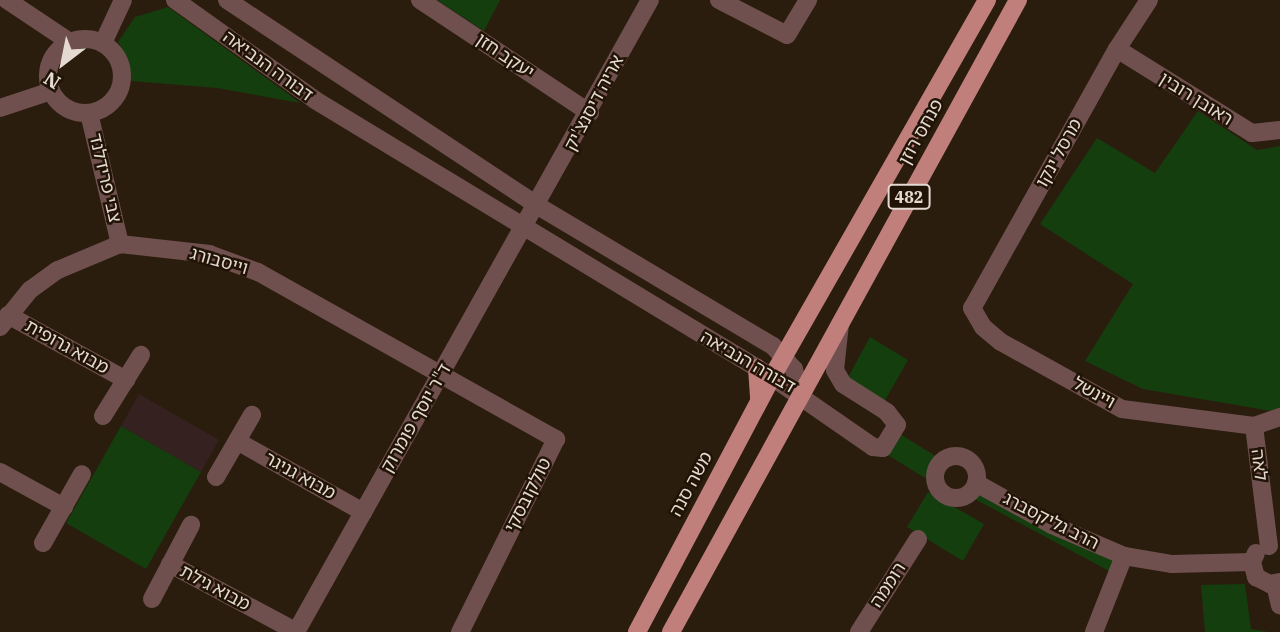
<!DOCTYPE html>
<meta charset="utf-8">
<style>
body{margin:0}
#map{position:relative;width:1280px;height:632px;overflow:hidden;background:#2a1d0e;font-family:"IBM Plex Serif","Noto Sans Hebrew",serif}
div>[style]{position:absolute}
.education>*{inset:0;background:#352120}
.green>*{inset:0;background:#143e0e}
.minor>*{height:18px;margin:-9px;padding:0 9px;transform-origin:9px;border-radius:9px;background:#70504e}
.minor>.ring{margin:-9px;padding:0;box-sizing:content-box;background:none;border:18px solid #70504e;border-radius:50%}
.major>*{height:18px;margin:-9px;padding:0 9px;transform-origin:9px;border-radius:9px;background:#c17f7c}
span{translate:-50% -50%;white-space:nowrap;text-align:center;line-height:1.15;-webkit-text-stroke:5px #211406;paint-order:stroke}
.shield-label span{padding:2px 5px;background:#211406;border:2px solid;border-radius:5px;-webkit-text-stroke-width:0}
.shield-label{font-size:16px;color:#e4dad1;font-weight:700}
.street-label{font-size:18px;color:#e4dad1}
.north{position:absolute;left:28px;top:28px;width:70px;height:70px;-webkit-text-stroke:5px #211406;paint-order:stroke;rotate:212deg;font-size:19px;font-weight:700;line-height:28px;text-align:center;color:#e4dad1}
.north::after{content:'';display:block;margin:auto;width:24px;height:32px;background:#e4dad1;clip-path:polygon(50% 0,100% 100%,50% 72%,0 100%)}
</style>
<div id="map">
<div class="education">
<i style="clip-path:polygon(139px 394px,219px 440px,201px 472px,121px 426px)"></i>
</div>
<div class="green">
<i style="clip-path:polygon(437px 0,500px 0,484px 31px)"></i>
<i style="clip-path:polygon(168px 7px,291px 96px,300px 103px,217px 88px,131px 81px,127px 58px,118px 42px,135px 17px)"></i>
<i style="clip-path:polygon(1198px 111px,1257px 150px,1280px 146px,1280px 407px,1271px 411px,1143px 389px,1085px 361px,1133px 284px,1040px 224px,1097px 138px,1155px 173px)"></i>
<i style="clip-path:polygon(870px 337px,908px 360px,884px 402px,847px 379px)"></i>
<i style="clip-path:polygon(121px 426px,201px 472px,146px 569px,66px 523px)"></i>
<i style="clip-path:polygon(900px 434px,937px 457px,925px 478px,886px 454px)"></i>
<i style="clip-path:polygon(980px 489px,1114px 558px,1109px 571px,973px 498px)"></i>
<i style="clip-path:polygon(928px 492px,984px 524px,963px 561px,907px 527px)"></i>
<i style="clip-path:polygon(1245px 584px,1251px 629px,1268px 632px,1205px 632px,1201px 585px)"></i>
</div>
<div class="minor">
<i style="left:7px;top:0;width:76px;rotate:33.7deg"></i>
<i style="left:175px;top:0;width:172px;rotate:35.5deg"></i>
<i style="left:315px;top:100px;width:534px;rotate:31.22deg"></i>
<i style="left:772px;top:377px;width:123px;rotate:34.7deg"></i>
<i style="left:873px;top:447px;width:10px;rotate:6deg"></i>
<i style="left:883px;top:448px;width:27px;rotate:-59deg"></i>
<i style="left:897px;top:425px;width:16px;rotate:-128deg"></i>
<i style="left:887px;top:412px;width:52px;rotate:-147.5deg"></i>
<i style="left:843px;top:384px;width:16px;rotate:-120deg"></i>
<i style="left:835px;top:370px;width:46px;rotate:-83.8deg"></i>
<i style="left:227px;top:0;width:373px;rotate:33.5deg"></i>
<i style="left:538px;top:206px;width:274px;rotate:30.8deg"></i>
<i style="left:773px;top:346px;width:31px;rotate:48deg"></i>
<i style="left:794px;top:369px;width:27px;rotate:77deg"></i>
<i style="left:420px;top:0;width:204px;rotate:33.6deg"></i>
<i style="left:719px;top:0;width:76px;rotate:27.2deg"></i>
<i style="left:787px;top:35px;width:41px;rotate:-59deg"></i>
<i style="left:1149px;top:0;width:59px;rotate:123.1deg"></i>
<i style="left:1117px;top:49px;width:297px;rotate:119.2deg"></i>
<i style="left:972px;top:308px;width:22px;rotate:60deg"></i>
<i style="left:983px;top:327px;width:23px;rotate:40deg"></i>
<i style="left:1001px;top:342px;width:138px;rotate:29deg"></i>
<i style="left:1122px;top:409px;width:133px;rotate:7.3deg"></i>
<i style="left:1254px;top:426px;width:28px;rotate:-19deg"></i>
<i class="ring" style="left:48px;top:39px;width:56px;height:56px"></i>
<i style="left:103px;top:43px;width:47px;rotate:-65.1deg"></i>
<i style="left:1117px;top:49px;width:159px;rotate:31.9deg"></i>
<i style="left:1252px;top:133px;width:28px;rotate:-6deg"></i>
<i style="left:0;top:108px;width:54px;rotate:-18.4deg"></i>
<i style="left:89px;top:113px;width:135px;rotate:76.7deg"></i>
<i style="left:8px;top:315px;width:135px;rotate:28.8deg"></i>
<i style="left:0;top:327px;width:48px;rotate:-51deg"></i>
<i style="left:30px;top:290px;width:34px;rotate:-36deg"></i>
<i style="left:58px;top:270px;width:67px;rotate:-22.8deg"></i>
<i style="left:120px;top:244px;width:90px;rotate:6.4deg"></i>
<i style="left:209px;top:254px;width:52px;rotate:20.2deg"></i>
<i style="left:258px;top:272px;width:342px;rotate:29.3deg"></i>
<i style="left:556px;top:439px;width:216px;rotate:116.4deg"></i>
<i style="left:103px;top:416px;width:72px;rotate:-58.1deg"></i>
<i style="left:1254px;top:426px;width:121px;rotate:82.9deg"></i>
<i style="left:237px;top:441px;width:145px;rotate:29.4deg"></i>
<i class="ring" style="left:935px;top:456px;width:24px;height:24px"></i>
<i style="left:0;top:472px;width:73px;rotate:28.7deg"></i>
<i style="left:216px;top:477px;width:72px;rotate:-59.9deg"></i>
<i style="left:976px;top:483px;width:87px;rotate:28.9deg"></i>
<i style="left:1052px;top:525px;width:78px;rotate:23.3deg"></i>
<i style="left:1124px;top:556px;width:49px;rotate:9.5deg"></i>
<i style="left:1172px;top:564px;width:80px;rotate:-1.4deg"></i>
<i style="left:43px;top:543px;width:79px;rotate:-60.5deg"></i>
<i style="left:1256px;top:553px;width:10px;rotate:114deg"></i>
<i style="left:1252px;top:562px;width:16px;rotate:75deg"></i>
<i style="left:1256px;top:577px;width:16px;rotate:27deg"></i>
<i style="left:1270px;top:584px;width:10px;rotate:-11deg"></i>
<i style="left:170px;top:564px;width:144px;rotate:28.2deg"></i>
<i style="left:1275px;top:584px;width:22px;rotate:77deg"></i>
<i style="left:152px;top:599px;width:84px;rotate:-62.2deg"></i>
<i style="left:296px;top:632px;width:724px;rotate:-60.75deg"></i>
<i style="left:859px;top:632px;width:110px;rotate:-57.6deg"></i>
<i style="left:1094px;top:632px;width:82px;rotate:-68.5deg"></i>
</div>
<div class="major">
<i style="left:757px;top:368px;width:30px;rotate:86deg"></i>
<i style="left:637px;top:632px;width:289px;rotate:-62.1deg"></i>
<i style="left:772px;top:377px;width:434px;rotate:-60.3deg"></i>
<i style="left:671px;top:632px;width:721px;rotate:-61.23deg"></i>
</div>
<div class="shield-label">
<span style="left:909px;top:197px">482</span>
</div>
<div class="street-label">
<span style="left:505px;top:56px;rotate:34deg">יעקב חזן</span>
<span style="left:268px;top:66px;rotate:36deg">דבורה הנביאה</span>
<span style="left:1196px;top:99px;rotate:32deg">ראובן רובין</span>
<span style="left:594px;top:103px;rotate:-62deg">אריה דיסנצ'יק</span>
<span style="left:921px;top:132px;rotate:-61deg">פנחס רוזן</span>
<span style="left:1059px;top:153px;rotate:-61deg">מרסל ינקו</span>
<span style="left:105px;top:178px;rotate:77deg">צבי פרידלנד</span>
<span style="left:219px;top:261px;rotate:16deg">וייסבורג</span>
<span style="left:67px;top:347px;rotate:29deg">מבוא גרופית</span>
<span style="left:748px;top:362px;rotate:30deg">דבורה הנביאה</span>
<span style="left:1094px;top:393px;rotate:29deg">ויינשל</span>
<span style="left:416px;top:418px;rotate:-60deg">ד"ר יוסף פומרוק</span>
<span style="left:1259px;top:465px;rotate:83deg">לאה</span>
<span style="left:300px;top:476px;rotate:29deg">מבוא גניגר</span>
<span style="left:691px;top:484px;rotate:-62deg">משה סנה</span>
<span style="left:528px;top:495px;rotate:-63deg">טולקובסקי</span>
<span style="left:1051px;top:521px;rotate:27deg">הרב גליקסברג</span>
<span style="left:888px;top:585px;rotate:-57deg">רוממה</span>
<span style="left:215px;top:588px;rotate:28deg">מבוא גילת</span>
</div>
<div class="north">N</div>
</div>
